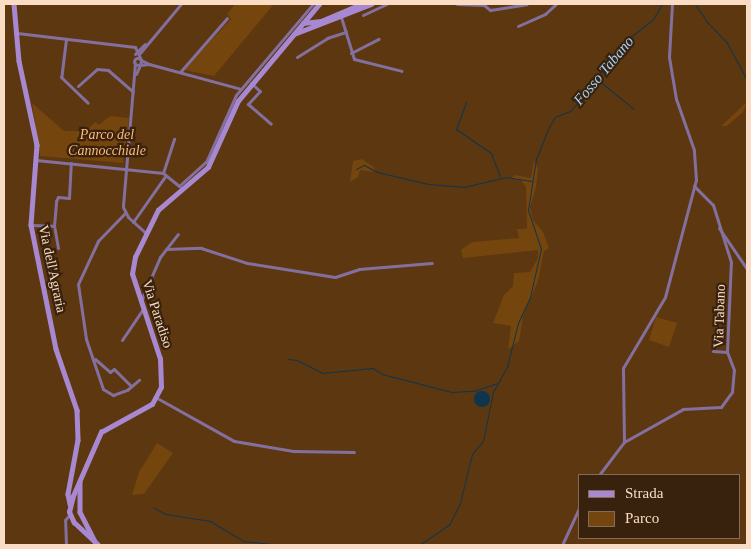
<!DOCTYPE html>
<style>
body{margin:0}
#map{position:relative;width:751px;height:549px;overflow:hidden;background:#5d370f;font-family:Georgia,serif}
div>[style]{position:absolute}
.green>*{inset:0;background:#75450e}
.water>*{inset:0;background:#0f354f}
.round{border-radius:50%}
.stream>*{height:1px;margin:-0.5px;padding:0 0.5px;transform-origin:0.5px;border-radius:0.5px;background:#0f354f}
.street>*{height:3px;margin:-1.5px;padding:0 1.5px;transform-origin:1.5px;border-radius:1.5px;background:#83709e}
.street>.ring{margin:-1.5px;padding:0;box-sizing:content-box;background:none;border:3px solid #83709e;border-radius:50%}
.secondary>*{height:4.5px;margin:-2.25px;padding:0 2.25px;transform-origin:2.25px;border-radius:2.25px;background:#a889d1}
span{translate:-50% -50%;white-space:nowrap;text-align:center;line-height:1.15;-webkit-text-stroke:4.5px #38220d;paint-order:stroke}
.park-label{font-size:14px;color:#ffba7a;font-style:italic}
.street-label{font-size:14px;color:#f9dcc3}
.water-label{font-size:15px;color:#a1d2fa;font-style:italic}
.frame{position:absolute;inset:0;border:5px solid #f9dcc3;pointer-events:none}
.legend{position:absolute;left:578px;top:474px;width:162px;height:65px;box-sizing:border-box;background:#38220d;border:1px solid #856c56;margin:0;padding:6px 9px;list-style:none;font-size:15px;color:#f9dcc3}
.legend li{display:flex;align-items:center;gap:10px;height:25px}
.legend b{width:25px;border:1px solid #856c56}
</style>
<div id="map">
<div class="green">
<i style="clip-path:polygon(235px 4px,274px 4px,214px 76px,184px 70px,231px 19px,227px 14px)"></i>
<i style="clip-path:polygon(747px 102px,743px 112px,727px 126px,721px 126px)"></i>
<i style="clip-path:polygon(32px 103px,64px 131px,86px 131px,95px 122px,99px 125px,110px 116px,129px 118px,123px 163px,40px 156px)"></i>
<i style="clip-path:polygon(362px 159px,375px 168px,373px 172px,360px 170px,358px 177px,350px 182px,353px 161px)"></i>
<i style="clip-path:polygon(534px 160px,538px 169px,536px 187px,530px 207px,533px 220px,543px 232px,549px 248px,544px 251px,538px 281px,523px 316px,519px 341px,508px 349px,511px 326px,493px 323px,504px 295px,513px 286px,514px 273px,530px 272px,538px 258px,538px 250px,463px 258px,461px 250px,472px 242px,519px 238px,517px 229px,527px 229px,526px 187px,521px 180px,510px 179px,515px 175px,531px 178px)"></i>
<i style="clip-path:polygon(656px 317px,677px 323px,669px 347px,649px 340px)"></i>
<i style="clip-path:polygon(157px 443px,173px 453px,144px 494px,132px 495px,139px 472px)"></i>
</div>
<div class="water">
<i class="round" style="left:474px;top:391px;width:16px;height:16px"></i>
</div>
<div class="stream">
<i style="left:695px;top:4px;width:23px;rotate:56deg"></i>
<i style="left:708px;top:23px;width:28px;rotate:46deg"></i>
<i style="left:727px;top:43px;width:42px;rotate:61.6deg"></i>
<i style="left:598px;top:80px;width:46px;rotate:38.9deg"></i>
<i style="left:466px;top:102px;width:29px;rotate:110deg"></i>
<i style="left:456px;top:129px;width:42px;rotate:34.4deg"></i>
<i style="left:491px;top:153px;width:25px;rotate:69deg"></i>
<i style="left:356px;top:169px;width:9px;rotate:-27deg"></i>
<i style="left:364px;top:165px;width:15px;rotate:28deg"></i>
<i style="left:377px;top:172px;width:53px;rotate:13deg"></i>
<i style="left:429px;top:184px;width:35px;rotate:5deg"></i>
<i style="left:464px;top:187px;width:43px;rotate:-13.4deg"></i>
<i style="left:506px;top:177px;width:26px;rotate:9deg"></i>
<i style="left:288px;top:359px;width:9px;rotate:6deg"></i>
<i style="left:297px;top:360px;width:28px;rotate:27deg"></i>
<i style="left:322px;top:373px;width:51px;rotate:-5.6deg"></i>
<i style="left:373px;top:368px;width:11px;rotate:34deg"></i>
<i style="left:382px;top:374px;width:72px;rotate:14.4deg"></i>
<i style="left:452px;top:392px;width:22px;rotate:-3deg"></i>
<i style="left:474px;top:391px;width:24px;rotate:-19deg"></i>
<i style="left:153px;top:507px;width:14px;rotate:30deg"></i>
<i style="left:165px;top:514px;width:46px;rotate:8.8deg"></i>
<i style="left:210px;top:521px;width:39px;rotate:31deg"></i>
<i style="left:243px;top:541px;width:38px;rotate:6deg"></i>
<i style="left:419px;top:545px;width:36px;rotate:-34deg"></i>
<i style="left:449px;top:525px;width:25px;rotate:-63deg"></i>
<i style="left:460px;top:503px;width:50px;rotate:-76.2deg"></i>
<i style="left:472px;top:454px;width:17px;rotate:-50deg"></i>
<i style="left:483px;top:441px;width:50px;rotate:-78.5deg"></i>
<i style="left:493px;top:392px;width:29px;rotate:-61deg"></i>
<i style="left:507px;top:367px;width:45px;rotate:-76deg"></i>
<i style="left:518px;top:323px;width:29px;rotate:-65deg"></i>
<i style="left:530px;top:297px;width:49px;rotate:-77.1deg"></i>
<i style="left:541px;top:249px;width:41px;rotate:-108.4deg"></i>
<i style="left:528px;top:210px;width:52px;rotate:-81.1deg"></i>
<i style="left:536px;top:159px;width:32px;rotate:-68deg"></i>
<i style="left:548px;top:129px;width:14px;rotate:-60deg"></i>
<i style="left:555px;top:117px;width:16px;rotate:-22deg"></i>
<i style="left:570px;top:111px;width:38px;rotate:-48deg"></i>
<i style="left:595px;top:83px;width:50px;rotate:-54.7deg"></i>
<i style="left:624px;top:42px;width:37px;rotate:-38deg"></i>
<i style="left:653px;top:19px;width:17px;rotate:-59deg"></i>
</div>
<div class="street">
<i style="left:457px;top:4px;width:27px;rotate:2deg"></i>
<i style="left:484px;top:5px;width:8px;rotate:40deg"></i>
<i style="left:490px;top:10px;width:37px;rotate:-9deg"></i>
<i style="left:363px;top:15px;width:26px;rotate:-25deg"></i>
<i style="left:341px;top:17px;width:44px;rotate:72.8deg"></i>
<i style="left:354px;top:59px;width:49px;rotate:14deg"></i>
<i style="left:518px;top:26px;width:30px;rotate:-24deg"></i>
<i style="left:545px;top:14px;width:15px;rotate:-42deg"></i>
<i style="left:17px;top:33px;width:119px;rotate:6.8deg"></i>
<i style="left:135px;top:47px;width:14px;rotate:65deg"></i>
<i style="left:141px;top:60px;width:9px;rotate:27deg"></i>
<i style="left:66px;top:39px;width:38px;rotate:97deg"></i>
<i style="left:61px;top:77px;width:37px;rotate:44deg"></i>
<i style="left:140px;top:53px;width:64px;rotate:-50.1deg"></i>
<i style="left:351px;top:53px;width:31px;rotate:-27deg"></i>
<i style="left:135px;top:54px;width:14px;rotate:-45deg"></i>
<i style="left:297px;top:57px;width:36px;rotate:-32deg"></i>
<i style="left:327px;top:38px;width:20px;rotate:-18deg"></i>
<i class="ring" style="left:134.5px;top:58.5px;width:4px;height:4px"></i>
<i style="left:135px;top:63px;width:144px;rotate:94.8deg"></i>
<i style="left:123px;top:207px;width:11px;rotate:63deg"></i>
<i style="left:128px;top:217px;width:24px;rotate:42deg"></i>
<i style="left:181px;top:71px;width:70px;rotate:-49deg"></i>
<i style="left:136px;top:74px;width:10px;rotate:-66deg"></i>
<i style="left:140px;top:65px;width:9px;rotate:-6deg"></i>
<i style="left:149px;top:64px;width:95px;rotate:15.2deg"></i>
<i style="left:251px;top:83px;width:12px;rotate:42deg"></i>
<i style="left:260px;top:91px;width:18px;rotate:133deg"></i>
<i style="left:248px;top:104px;width:30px;rotate:41deg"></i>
<i style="left:78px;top:86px;width:25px;rotate:-42deg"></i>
<i style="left:97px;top:69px;width:11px;rotate:5deg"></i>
<i style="left:108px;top:70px;width:33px;rotate:41deg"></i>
<i style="left:36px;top:160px;width:128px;rotate:5.8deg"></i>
<i style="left:163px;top:173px;width:21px;rotate:39deg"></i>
<i style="left:179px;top:186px;width:36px;rotate:-42deg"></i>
<i style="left:206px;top:162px;width:73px;rotate:-65.9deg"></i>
<i style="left:236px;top:95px;width:119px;rotate:-49.8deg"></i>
<i style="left:163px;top:173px;width:36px;rotate:-72deg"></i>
<i style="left:125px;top:213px;width:39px;rotate:134deg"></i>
<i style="left:98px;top:241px;width:47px;rotate:114.9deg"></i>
<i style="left:78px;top:284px;width:56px;rotate:81.7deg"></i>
<i style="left:86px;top:339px;width:53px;rotate:71.2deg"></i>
<i style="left:103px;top:389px;width:12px;rotate:31deg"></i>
<i style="left:113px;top:395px;width:15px;rotate:-20deg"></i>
<i style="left:127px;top:390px;width:16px;rotate:-40deg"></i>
<i style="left:133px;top:222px;width:57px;rotate:-54.9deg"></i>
<i style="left:31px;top:225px;width:23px;rotate:2deg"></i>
<i style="left:719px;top:228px;width:50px;rotate:55.7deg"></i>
<i style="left:58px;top:248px;width:22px;rotate:-100deg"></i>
<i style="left:54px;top:226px;width:25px;rotate:-85deg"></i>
<i style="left:56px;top:201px;width:4px;rotate:-63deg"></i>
<i style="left:58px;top:197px;width:11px;rotate:5deg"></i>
<i style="left:69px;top:198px;width:35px;rotate:-87deg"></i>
<i style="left:166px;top:249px;width:35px;rotate:-2deg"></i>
<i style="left:201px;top:248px;width:48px;rotate:18.1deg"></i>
<i style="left:247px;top:263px;width:89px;rotate:9deg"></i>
<i style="left:335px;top:277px;width:25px;rotate:-18deg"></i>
<i style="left:359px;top:269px;width:73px;rotate:-4.7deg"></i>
<i style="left:141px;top:301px;width:48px;rotate:-66.6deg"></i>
<i style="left:160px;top:257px;width:29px;rotate:-52deg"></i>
<i style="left:122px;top:340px;width:37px;rotate:-56deg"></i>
<i style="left:713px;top:351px;width:14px;rotate:4deg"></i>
<i style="left:95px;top:359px;width:20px;rotate:41deg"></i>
<i style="left:110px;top:372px;width:5px;rotate:-37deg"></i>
<i style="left:114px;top:369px;width:24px;rotate:45deg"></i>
<i style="left:157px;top:398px;width:88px;rotate:29.2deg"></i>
<i style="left:234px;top:441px;width:60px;rotate:9.6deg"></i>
<i style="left:293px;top:451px;width:61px;rotate:0.9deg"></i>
<i style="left:624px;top:442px;width:68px;rotate:-29.2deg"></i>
<i style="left:683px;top:409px;width:38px;rotate:-3deg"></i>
<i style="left:721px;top:407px;width:19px;rotate:-54deg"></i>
<i style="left:732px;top:392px;width:22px;rotate:-85deg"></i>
<i style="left:734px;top:370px;width:19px;rotate:-111deg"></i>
<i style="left:727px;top:352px;width:90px;rotate:-87.5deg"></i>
<i style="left:731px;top:262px;width:60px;rotate:-107.5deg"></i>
<i style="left:713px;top:205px;width:27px;rotate:-135deg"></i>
<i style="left:599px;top:475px;width:41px;rotate:-52.9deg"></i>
<i style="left:624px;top:442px;width:74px;rotate:-90.8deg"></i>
<i style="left:623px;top:368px;width:82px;rotate:-59.4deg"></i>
<i style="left:665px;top:297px;width:121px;rotate:-75.2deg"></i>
<i style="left:696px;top:180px;width:30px;rotate:-94deg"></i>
<i style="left:694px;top:150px;width:54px;rotate:-109.4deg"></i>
<i style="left:676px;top:99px;width:43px;rotate:-99.5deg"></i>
<i style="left:669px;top:57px;width:53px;rotate:-86.8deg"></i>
<i style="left:66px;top:545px;width:25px;rotate:-92deg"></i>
<i style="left:65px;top:520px;width:8px;rotate:-50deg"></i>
<i style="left:562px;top:545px;width:43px;rotate:-65.2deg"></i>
</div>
<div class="secondary">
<i style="left:14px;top:4px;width:57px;rotate:85deg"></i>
<i style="left:19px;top:61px;width:86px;rotate:77.9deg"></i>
<i style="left:37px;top:145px;width:80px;rotate:94.3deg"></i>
<i style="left:31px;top:225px;width:126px;rotate:78.6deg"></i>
<i style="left:56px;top:349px;width:65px;rotate:71deg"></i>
<i style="left:77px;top:410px;width:30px;rotate:88deg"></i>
<i style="left:78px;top:440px;width:55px;rotate:100.5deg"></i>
<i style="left:68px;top:494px;width:10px;rotate:79deg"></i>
<i style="left:303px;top:23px;width:18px;rotate:-6deg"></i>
<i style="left:321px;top:21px;width:43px;rotate:-23deg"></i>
<i style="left:294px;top:34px;width:83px;rotate:-21.3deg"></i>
<i style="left:80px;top:482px;width:30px;rotate:90deg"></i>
<i style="left:80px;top:512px;width:35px;rotate:63deg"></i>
<i style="left:98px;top:545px;width:33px;rotate:-137deg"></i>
<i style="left:74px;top:523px;width:12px;rotate:-114deg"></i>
<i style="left:69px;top:512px;width:16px;rotate:-76deg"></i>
<i style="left:73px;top:496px;width:70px;rotate:-66.4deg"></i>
<i style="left:101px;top:432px;width:58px;rotate:-28.8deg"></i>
<i style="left:152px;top:404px;width:19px;rotate:-62deg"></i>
<i style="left:161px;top:387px;width:28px;rotate:-92deg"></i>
<i style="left:160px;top:359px;width:89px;rotate:-108.2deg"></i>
<i style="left:132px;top:274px;width:17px;rotate:-80deg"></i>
<i style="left:135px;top:257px;width:52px;rotate:-63.9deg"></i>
<i style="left:158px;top:210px;width:66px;rotate:-40.7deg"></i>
<i style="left:208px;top:167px;width:72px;rotate:-65.6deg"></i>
<i style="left:238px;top:101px;width:126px;rotate:-50.1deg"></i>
</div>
<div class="park-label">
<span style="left:107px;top:143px">Parco del<br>Cannocchiale</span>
</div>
<div class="street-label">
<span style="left:52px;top:269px;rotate:78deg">Via dell'Agraria</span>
<span style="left:157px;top:314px;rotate:72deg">Via Paradiso</span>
<span style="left:720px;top:316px;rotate:-88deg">Via Tabano</span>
</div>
<div class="water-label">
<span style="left:604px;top:71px;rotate:-50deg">Fosso Tabano</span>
</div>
<div class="frame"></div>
<ul class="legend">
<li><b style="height:6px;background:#a889d1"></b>Strada</li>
<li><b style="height:14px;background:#75450e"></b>Parco</li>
</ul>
</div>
